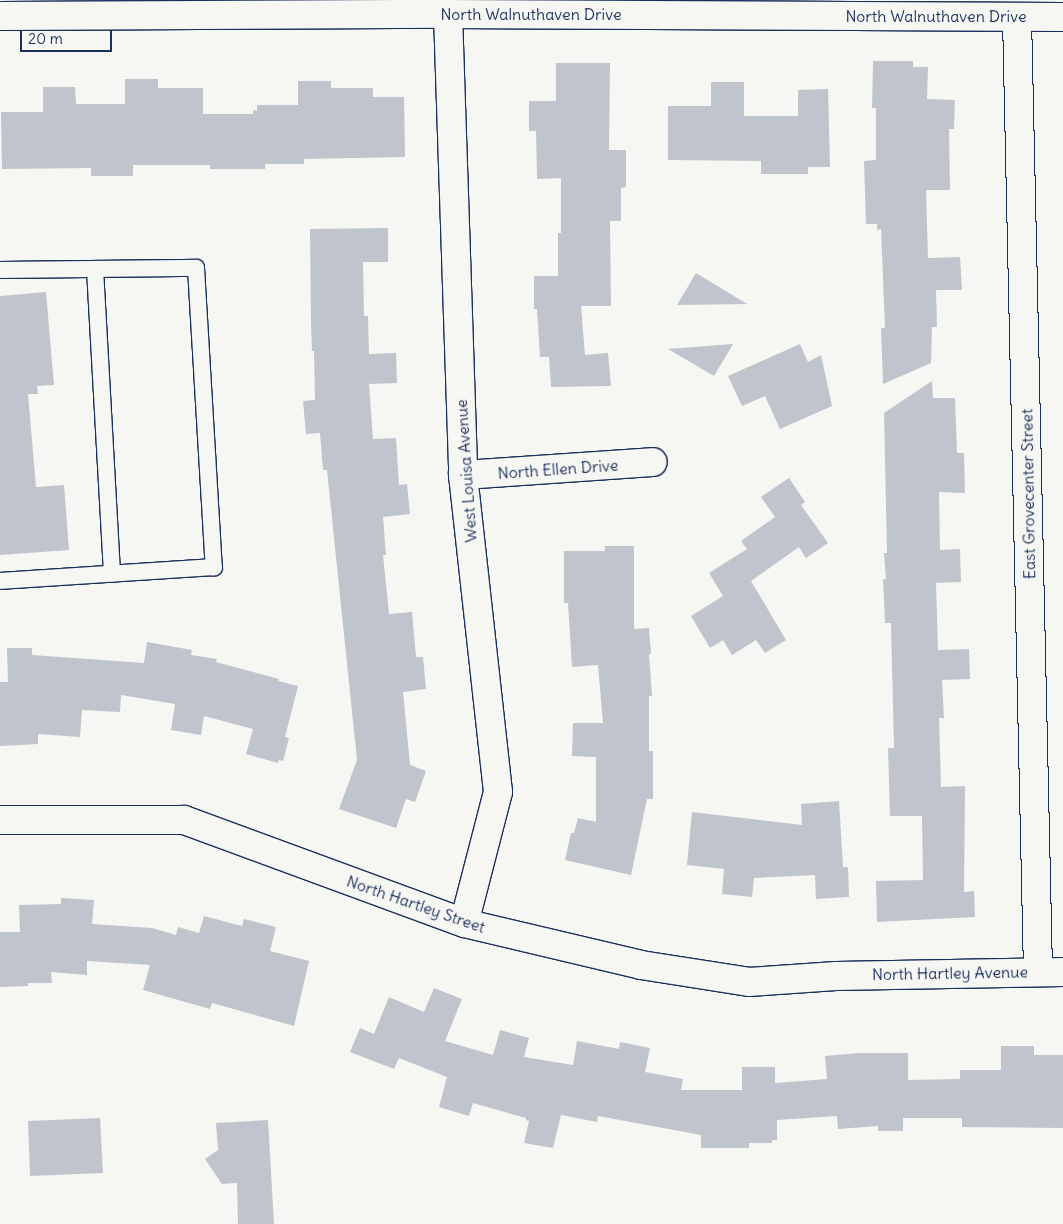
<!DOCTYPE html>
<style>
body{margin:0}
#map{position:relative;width:1063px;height:1224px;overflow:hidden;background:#f6f6f2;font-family:Delius,sans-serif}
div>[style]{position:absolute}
.building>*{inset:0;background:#c0c4cd}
.roads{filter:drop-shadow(1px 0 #1b2f5e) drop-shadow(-1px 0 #1b2f5e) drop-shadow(0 1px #1b2f5e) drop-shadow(0 -1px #1b2f5e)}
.service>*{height:16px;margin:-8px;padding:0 8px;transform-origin:8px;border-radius:8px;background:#f6f6f2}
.minor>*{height:28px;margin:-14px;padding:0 14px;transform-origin:14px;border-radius:14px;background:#f6f6f2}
span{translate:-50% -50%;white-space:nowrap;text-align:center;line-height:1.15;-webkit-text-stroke:4px #f6f6f2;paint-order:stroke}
.street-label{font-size:16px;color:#1b2f5e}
.scale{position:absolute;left:20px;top:30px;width:92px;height:22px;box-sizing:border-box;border:2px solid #1b2f5e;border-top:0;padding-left:6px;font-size:15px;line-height:18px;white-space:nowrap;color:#1b2f5e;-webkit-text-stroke:4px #f6f6f2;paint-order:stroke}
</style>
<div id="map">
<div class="building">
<i style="clip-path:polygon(873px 61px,913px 61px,913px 67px,928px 67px,927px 99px,955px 100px,954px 129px,949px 129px,950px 190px,926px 190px,928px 258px,960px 257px,962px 290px,936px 290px,937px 327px,932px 327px,931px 363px,883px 384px,881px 328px,885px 328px,881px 229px,877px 230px,877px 224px,866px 224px,864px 161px,876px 160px,876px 108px,872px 108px)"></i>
<i style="clip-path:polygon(556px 63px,610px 63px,609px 150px,626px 150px,626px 187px,621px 188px,621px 221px,610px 221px,611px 306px,581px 306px,585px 355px,608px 353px,611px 386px,551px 387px,549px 357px,540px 357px,537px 309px,534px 309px,534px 276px,558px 276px,558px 233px,561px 233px,561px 178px,537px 179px,536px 131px,529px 131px,529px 101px,556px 101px)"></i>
<i style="clip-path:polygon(125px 79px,158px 79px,158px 88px,203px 88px,203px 114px,253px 114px,253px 110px,257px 111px,257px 105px,298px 105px,298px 81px,331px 81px,331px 88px,373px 88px,373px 97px,404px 97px,405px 157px,304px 159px,304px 164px,265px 164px,265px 169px,210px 169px,210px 165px,133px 165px,133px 176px,91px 176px,91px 168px,2px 169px,1px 112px,43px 112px,43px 87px,75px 87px,76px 104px,125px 104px)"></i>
<i style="clip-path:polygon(711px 82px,744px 82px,744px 116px,798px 116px,798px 90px,828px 89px,830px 167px,808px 167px,808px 174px,761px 174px,761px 161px,668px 160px,668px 106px,711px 106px)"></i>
<i style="clip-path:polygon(388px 228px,388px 262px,363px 262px,364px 316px,368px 316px,369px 354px,396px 353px,397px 383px,369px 384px,373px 439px,396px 438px,399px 485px,407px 484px,410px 514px,383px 517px,386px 555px,383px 555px,389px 614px,412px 612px,416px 657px,423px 657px,426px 689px,403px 692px,410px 765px,426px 771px,415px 802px,406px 799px,396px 828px,339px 809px,357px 760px,327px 470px,323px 470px,320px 433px,306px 434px,303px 401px,315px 400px,314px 351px,312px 351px,311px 323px,310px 229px)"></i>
<i style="clip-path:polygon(696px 273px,747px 304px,677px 305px)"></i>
<i style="clip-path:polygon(46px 292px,54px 385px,37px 386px,38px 394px,28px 394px,36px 487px,64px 485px,69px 550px,0 555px,0 296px)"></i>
<i style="clip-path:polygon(733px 344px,714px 376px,668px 349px)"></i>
<i style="clip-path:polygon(800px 344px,808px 362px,821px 355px,832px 406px,780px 429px,765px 396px,742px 406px,728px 376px)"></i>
<i style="clip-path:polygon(932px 381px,933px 398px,955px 398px,957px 453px,964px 453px,965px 493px,939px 492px,940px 550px,960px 549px,961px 582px,936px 583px,938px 650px,969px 649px,970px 679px,942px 680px,944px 718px,939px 718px,941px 787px,965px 786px,964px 892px,974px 891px,975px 917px,877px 922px,876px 881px,923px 880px,922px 816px,890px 816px,888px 748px,894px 748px,891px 623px,885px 623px,883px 579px,886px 579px,884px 553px,887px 553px,884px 413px)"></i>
<i style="clip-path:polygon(789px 478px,805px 502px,801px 505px,828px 543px,806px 558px,799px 547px,751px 581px,786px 640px,765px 653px,756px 640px,732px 655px,723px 640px,710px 648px,691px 616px,723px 596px,709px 573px,747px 549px,741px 541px,775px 517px,761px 497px)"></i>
<i style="clip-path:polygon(605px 546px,634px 546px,634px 629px,649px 628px,651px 654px,649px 654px,652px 696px,649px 696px,649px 751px,653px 751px,653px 799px,647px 799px,631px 875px,565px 860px,571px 833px,574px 833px,578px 818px,596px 822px,596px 757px,572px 756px,573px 723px,603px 723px,598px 665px,572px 667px,568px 603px,564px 603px,564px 551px,605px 551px)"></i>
<i style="clip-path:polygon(147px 642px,192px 650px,191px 655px,217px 659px,216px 662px,279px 679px,278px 681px,298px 686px,285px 737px,289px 738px,283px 761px,279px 760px,278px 763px,246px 754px,253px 729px,204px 716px,201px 735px,171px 730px,175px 704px,121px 695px,120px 712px,82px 710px,80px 737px,38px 734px,38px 744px,0 746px,0 682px,8px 682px,7px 648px,32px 648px,32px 655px,144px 663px)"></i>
<i style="clip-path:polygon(839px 801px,843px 867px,848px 867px,849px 897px,816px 899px,815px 875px,754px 878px,752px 897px,722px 894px,724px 869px,687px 865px,692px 812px,802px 825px,801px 804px)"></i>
<i style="clip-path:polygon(61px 898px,94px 900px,92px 924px,152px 928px,176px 935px,178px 927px,199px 933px,204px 916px,242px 926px,244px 919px,276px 927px,270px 951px,309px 961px,294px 1026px,212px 1003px,210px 1009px,143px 990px,150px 965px,87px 961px,87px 975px,51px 972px,52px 983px,28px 983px,28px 986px,0 987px,0 932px,20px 932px,19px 905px,61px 904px)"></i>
<i style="clip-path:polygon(434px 988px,462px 999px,445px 1041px,493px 1055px,500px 1030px,529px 1038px,524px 1057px,573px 1065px,577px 1041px,619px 1049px,620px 1042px,650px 1048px,645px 1072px,683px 1079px,681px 1090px,742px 1090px,742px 1067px,775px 1067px,775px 1083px,827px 1079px,825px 1056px,860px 1053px,908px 1053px,908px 1080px,960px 1079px,960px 1070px,1001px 1070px,1001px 1046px,1034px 1046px,1034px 1055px,1063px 1055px,1063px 1128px,962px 1127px,962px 1118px,903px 1118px,903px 1131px,878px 1131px,878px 1126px,838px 1129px,837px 1116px,777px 1120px,777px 1140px,772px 1140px,772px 1143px,749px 1143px,749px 1148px,701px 1148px,701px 1135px,598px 1116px,597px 1122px,561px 1115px,553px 1148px,524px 1143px,529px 1121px,526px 1120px,526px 1118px,473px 1103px,469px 1116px,439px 1107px,447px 1077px,399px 1058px,394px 1069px,350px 1052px,360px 1028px,374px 1034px,389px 997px,424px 1012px)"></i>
<i style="clip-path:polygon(100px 1118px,103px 1173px,30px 1176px,28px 1121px)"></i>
<i style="clip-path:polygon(268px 1120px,274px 1224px,238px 1224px,237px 1183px,222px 1184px,205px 1159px,218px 1150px,216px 1123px)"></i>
</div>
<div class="roads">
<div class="service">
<i style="left:95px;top:269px;width:305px;rotate:86.8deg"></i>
<i style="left:0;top:270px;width:196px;rotate:-0.6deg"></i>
<i style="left:196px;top:268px;width:300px;rotate:86.6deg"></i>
<i style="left:214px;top:567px;width:214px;rotate:176.3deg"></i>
</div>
<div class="minor">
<i style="left:448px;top:14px;width:461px;rotate:88.1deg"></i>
<i style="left:463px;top:475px;width:319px;rotate:83.7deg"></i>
<i style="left:498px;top:792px;width:135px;rotate:104.5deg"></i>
<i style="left:0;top:16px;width:448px;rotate:-0.3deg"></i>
<i style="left:448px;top:14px;width:615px;rotate:0.28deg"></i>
<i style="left:1017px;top:17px;width:954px;rotate:88.74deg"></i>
<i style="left:463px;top:475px;width:190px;rotate:-3.9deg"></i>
<i style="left:0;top:820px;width:184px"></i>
<i style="left:184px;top:820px;width:298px;rotate:20.2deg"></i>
<i style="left:464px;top:923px;width:182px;rotate:13.3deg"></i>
<i style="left:641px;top:965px;width:109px;rotate:8.9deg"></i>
<i style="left:749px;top:982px;width:87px;rotate:-3.9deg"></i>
<i style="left:836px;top:976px;width:227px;rotate:-1deg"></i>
</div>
</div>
<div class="street-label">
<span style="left:531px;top:14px">North Walnuthaven Drive</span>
<span style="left:936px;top:16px">North Walnuthaven Drive</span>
<span style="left:558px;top:469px;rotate:-4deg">North Ellen Drive</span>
<span style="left:466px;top:471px;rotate:-94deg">West Louisa Avenue</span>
<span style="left:1028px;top:494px;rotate:-91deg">East Grovecenter Street</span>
<span style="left:416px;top:904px;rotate:19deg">North Hartley Street</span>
<span style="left:950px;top:973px;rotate:-1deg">North Hartley Avenue</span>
</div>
<div class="scale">20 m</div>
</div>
